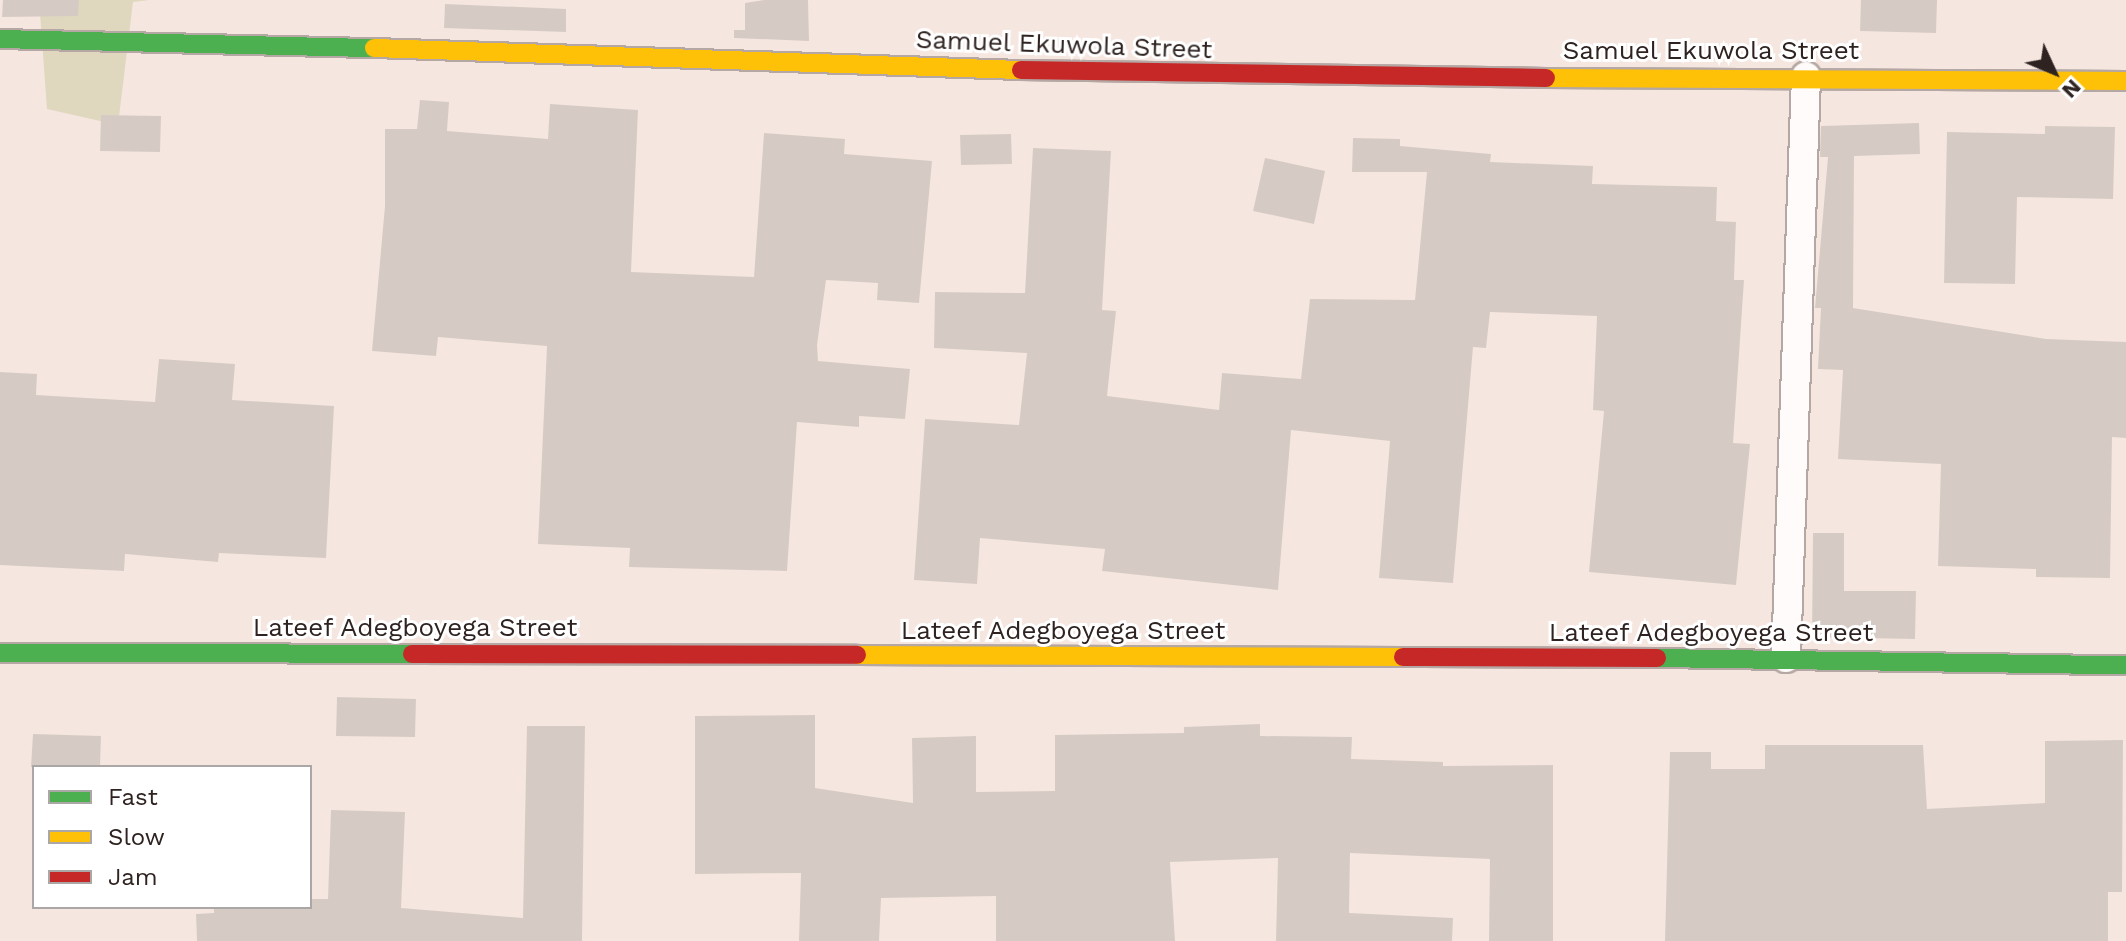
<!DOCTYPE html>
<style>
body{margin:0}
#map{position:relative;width:2126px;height:941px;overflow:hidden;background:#f6e6e0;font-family:"Work Sans",sans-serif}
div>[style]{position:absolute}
.green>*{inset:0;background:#dfd8bf}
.building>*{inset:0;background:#d6cbc4}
.roads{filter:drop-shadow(2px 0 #b5a8a4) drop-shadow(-2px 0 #b5a8a4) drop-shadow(0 2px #b5a8a4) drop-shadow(0 -2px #b5a8a4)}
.street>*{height:28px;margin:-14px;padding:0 14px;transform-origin:14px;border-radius:14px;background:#fefbfa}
.fast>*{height:18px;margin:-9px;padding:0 9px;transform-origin:9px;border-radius:9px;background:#4caf50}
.slow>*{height:18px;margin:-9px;padding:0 9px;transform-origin:9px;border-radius:9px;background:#ffc107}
.jam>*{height:18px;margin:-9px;padding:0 9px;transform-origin:9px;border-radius:9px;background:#c62828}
span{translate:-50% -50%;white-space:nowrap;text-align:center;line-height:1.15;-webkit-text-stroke:6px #fff;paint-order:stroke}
.street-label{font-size:26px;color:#2e2320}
.legend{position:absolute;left:32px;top:765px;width:280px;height:144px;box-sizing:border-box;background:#fff;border:2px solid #aba7a6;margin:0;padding:10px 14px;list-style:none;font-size:24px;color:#2e2320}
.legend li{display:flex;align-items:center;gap:16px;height:40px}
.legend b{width:40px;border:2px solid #aba7a6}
.north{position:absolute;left:2014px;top:32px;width:80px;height:80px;-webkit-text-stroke:6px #fff;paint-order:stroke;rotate:134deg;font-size:22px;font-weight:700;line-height:32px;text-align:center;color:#2e2320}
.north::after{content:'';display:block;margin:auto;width:28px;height:36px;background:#2e2320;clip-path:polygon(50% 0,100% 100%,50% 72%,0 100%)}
</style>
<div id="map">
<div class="green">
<i style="clip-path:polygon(39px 0,149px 0,133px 2px,118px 125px,47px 109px)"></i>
</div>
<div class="building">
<i style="clip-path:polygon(3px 0,79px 0,78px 16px,2px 17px)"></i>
<i style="clip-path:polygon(764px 0,808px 0,809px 41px,734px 38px,734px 30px,745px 30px,745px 3px)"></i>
<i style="clip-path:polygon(1861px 0,1937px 0,1936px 33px,1860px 31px)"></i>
<i style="clip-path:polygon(445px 4px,566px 9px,566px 32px,444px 28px)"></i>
<i style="clip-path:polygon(420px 100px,449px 102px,447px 131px,548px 139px,550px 104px,638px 110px,631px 272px,754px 277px,764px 133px,845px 139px,844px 154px,932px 161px,919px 303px,877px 300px,878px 283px,826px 280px,817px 345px,818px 361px,910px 369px,905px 419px,859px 416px,859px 427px,797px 422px,787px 571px,629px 567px,630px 548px,538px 544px,547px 346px,438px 337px,436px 356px,372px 351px,385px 206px,385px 129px,417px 129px)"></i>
<i style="clip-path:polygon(101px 115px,161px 116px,160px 152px,100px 151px)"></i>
<i style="clip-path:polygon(1919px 123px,1920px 154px,1854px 156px,1853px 308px,2046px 339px,2126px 342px,2126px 438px,2112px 437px,2110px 578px,2036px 577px,2036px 569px,1938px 566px,1941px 464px,1838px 459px,1843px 370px,1818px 369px,1821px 308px,1815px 308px,1828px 157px,1820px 157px,1821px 126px)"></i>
<i style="clip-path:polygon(2045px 126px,2115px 127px,2113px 199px,2017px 197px,2015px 284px,1944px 283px,1947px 132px,2045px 134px)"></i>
<i style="clip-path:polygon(1011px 134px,1012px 164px,961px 165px,960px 135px)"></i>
<i style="clip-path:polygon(1353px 138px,1400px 139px,1400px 146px,1491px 154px,1490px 162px,1593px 166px,1592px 184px,1717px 187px,1716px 221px,1736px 222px,1734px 280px,1744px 280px,1733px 443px,1750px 444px,1736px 585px,1589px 572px,1604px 411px,1593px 410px,1597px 316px,1490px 312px,1486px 348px,1473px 347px,1453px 583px,1379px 578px,1390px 441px,1291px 430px,1278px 590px,1102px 571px,1105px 549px,980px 538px,977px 584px,914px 580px,925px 419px,1019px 425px,1027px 353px,934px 348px,935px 292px,1025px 293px,1033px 148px,1111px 151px,1102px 310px,1116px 311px,1107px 396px,1219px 410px,1222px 373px,1301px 379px,1310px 299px,1415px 300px,1427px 172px,1352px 172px)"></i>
<i style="clip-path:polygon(1265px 158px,1325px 171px,1314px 224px,1253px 211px)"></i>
<i style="clip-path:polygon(159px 359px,235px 364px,232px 400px,334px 406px,326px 558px,219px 553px,218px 562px,125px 554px,124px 571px,0 565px,0 372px,37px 374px,36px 395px,155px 402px)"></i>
<i style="clip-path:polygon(1813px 533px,1844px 533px,1844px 591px,1916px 591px,1915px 639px,1812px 637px)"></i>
<i style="clip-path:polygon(337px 697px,416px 699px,415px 737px,336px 736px)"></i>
<i style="clip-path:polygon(815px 715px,815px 788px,913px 803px,912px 738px,976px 736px,976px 792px,1055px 791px,1055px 735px,1184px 733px,1184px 727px,1260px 724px,1260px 736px,1352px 737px,1351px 759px,1443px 762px,1443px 766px,1553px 765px,1553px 941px,1489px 941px,1490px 859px,1350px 853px,1349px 913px,1453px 918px,1452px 941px,1276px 941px,1278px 858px,1170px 862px,1175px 941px,996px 941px,996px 896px,881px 898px,879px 941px,799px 941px,801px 873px,695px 874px,695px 716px)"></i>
<i style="clip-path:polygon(527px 726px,585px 726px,582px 941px,197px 941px,196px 914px,214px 913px,214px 907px,310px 907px,310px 899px,328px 899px,331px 810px,405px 812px,401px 908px,523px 918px)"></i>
<i style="clip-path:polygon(33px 734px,101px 736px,100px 767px,31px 767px)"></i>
<i style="clip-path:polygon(2123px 740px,2122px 892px,2108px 892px,2108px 941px,1665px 941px,1670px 752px,1711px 752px,1711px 769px,1765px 769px,1765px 745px,1923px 745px,1927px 809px,2045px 803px,2045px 741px)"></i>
</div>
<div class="roads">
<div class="street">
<i style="left:1786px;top:658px;width:582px;rotate:-88.03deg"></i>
</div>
<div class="fast">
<i style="left:0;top:39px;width:374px;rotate:1.4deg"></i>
<i style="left:0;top:653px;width:412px;rotate:0.1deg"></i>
<i style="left:1657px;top:658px;width:469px;rotate:0.9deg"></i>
</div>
<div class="slow">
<i style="left:374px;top:48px;width:647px;rotate:1.95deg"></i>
<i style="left:1546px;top:78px;width:580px;rotate:0.3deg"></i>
<i style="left:857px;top:655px;width:546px;rotate:0.21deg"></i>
</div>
<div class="jam">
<i style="left:1021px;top:70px;width:525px;rotate:0.87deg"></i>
<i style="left:412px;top:654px;width:445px;rotate:0.1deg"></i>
<i style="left:1403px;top:657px;width:254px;rotate:0.2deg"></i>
</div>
</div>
<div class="street-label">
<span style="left:1064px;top:45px;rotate:2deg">Samuel Ekuwola Street</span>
<span style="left:1711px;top:51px">Samuel Ekuwola Street</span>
<span style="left:415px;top:628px">Lateef Adegboyega Street</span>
<span style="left:1063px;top:631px">Lateef Adegboyega Street</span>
<span style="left:1711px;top:633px">Lateef Adegboyega Street</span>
</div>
<ul class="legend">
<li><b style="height:10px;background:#4caf50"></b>Fast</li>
<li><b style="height:10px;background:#ffc107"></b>Slow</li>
<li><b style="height:10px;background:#c62828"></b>Jam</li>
</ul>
<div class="north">N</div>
</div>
